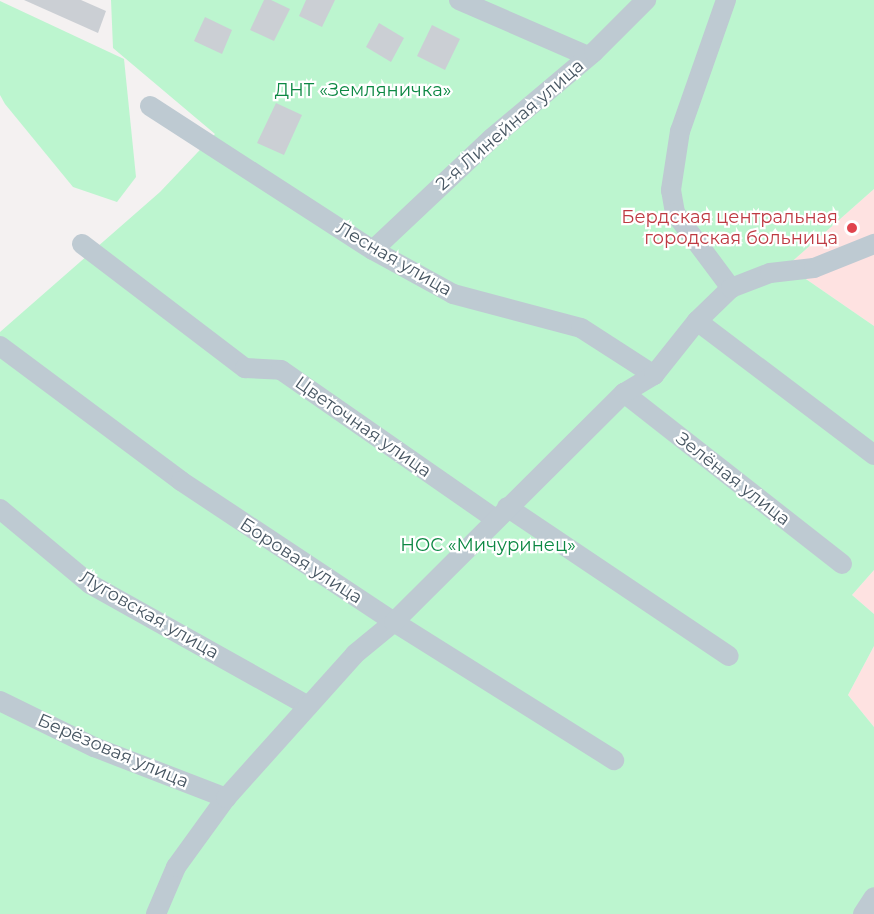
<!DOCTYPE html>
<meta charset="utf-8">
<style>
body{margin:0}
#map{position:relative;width:874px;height:914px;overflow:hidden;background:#f4f1f1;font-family:Montserrat,sans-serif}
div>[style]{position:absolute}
.medical>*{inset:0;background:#fee2e1}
.green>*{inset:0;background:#bcf5cf}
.building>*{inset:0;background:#cbcfd4}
.minor>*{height:20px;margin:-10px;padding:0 10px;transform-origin:10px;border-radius:10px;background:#becad2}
.dots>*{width:16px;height:16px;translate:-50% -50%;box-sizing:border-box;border:3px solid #fff;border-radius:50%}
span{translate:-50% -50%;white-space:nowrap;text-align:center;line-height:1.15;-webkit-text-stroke:4.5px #fff;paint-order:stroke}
.park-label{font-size:18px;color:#0c8843}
.street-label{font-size:18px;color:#475662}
.health-label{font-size:18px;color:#be3a42}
.right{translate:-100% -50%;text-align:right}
</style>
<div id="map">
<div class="medical">
<i style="clip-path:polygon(874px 189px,874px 326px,787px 266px)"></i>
<i style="clip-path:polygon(874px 570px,874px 614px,852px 595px)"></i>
<i style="clip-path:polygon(874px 646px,874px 727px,848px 695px)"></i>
</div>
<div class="green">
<i style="clip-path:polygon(111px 0,874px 0,874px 189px,787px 266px,874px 326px,874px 570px,852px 595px,874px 614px,874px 646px,848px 695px,874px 727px,874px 914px,0 914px,0 332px,160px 192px,215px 134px,113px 48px)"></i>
<i style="clip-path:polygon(0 1px,124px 59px,136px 177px,117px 202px,73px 187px,5px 104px,0 95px)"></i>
</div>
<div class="building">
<i style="clip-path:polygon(24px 0,81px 0,106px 11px,98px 33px)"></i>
<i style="clip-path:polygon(264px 0,271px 0,290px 9px,274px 41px,250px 30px)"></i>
<i style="clip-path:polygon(306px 0,335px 0,322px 27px,299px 16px)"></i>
<i style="clip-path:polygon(205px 17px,232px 30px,222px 54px,194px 41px)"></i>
<i style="clip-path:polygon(379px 23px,404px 38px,391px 62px,366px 47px)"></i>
<i style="clip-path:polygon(432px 25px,460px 39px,445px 70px,417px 56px)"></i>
<i style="clip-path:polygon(276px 103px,302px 115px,284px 155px,257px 143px)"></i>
</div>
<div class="minor">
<i style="left:459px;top:0;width:141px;rotate:23.5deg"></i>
<i style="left:726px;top:0;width:139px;rotate:109.3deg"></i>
<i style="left:680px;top:131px;width:60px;rotate:98.7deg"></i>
<i style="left:671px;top:190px;width:23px;rotate:80deg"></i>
<i style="left:675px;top:213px;width:94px;rotate:53.3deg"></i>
<i style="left:150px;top:106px;width:265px;rotate:32.9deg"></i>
<i style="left:373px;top:250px;width:91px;rotate:28.8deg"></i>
<i style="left:453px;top:294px;width:132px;rotate:14.9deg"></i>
<i style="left:581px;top:328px;width:87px;rotate:32.8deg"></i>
<i style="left:82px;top:244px;width:205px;rotate:37.3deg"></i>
<i style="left:245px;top:368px;width:36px;rotate:3deg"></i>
<i style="left:281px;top:370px;width:261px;rotate:34.8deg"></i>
<i style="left:373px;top:250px;width:163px;rotate:-43.3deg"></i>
<i style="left:492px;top:138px;width:133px;rotate:-40.1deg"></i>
<i style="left:594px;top:52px;width:74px;rotate:-45deg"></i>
<i style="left:697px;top:321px;width:222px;rotate:37.1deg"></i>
<i style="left:0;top:346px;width:226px;rotate:36.7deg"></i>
<i style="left:181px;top:481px;width:255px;rotate:33.5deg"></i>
<i style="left:394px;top:622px;width:260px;rotate:32.1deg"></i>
<i style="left:624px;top:393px;width:277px;rotate:38.1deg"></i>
<i style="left:507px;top:507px;width:267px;rotate:33.9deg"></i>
<i style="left:0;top:509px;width:117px;rotate:39.8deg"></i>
<i style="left:90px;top:584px;width:250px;rotate:29.2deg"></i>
<i style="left:0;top:701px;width:105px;rotate:26.1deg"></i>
<i style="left:94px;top:747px;width:142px;rotate:21.1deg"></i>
<i style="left:156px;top:914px;width:51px;rotate:-66.9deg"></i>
<i style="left:176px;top:867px;width:85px;rotate:-54.1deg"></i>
<i style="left:226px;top:798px;width:193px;rotate:-48.1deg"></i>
<i style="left:355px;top:654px;width:50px;rotate:-39.4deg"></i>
<i style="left:394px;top:622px;width:325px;rotate:-44.9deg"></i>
<i style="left:624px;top:393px;width:35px;rotate:-31deg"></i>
<i style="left:654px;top:375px;width:69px;rotate:-51.5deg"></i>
<i style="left:697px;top:321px;width:47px;rotate:-44.1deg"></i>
<i style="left:731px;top:288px;width:42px;rotate:-21deg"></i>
<i style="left:770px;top:273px;width:44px;rotate:-6.5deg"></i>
<i style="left:814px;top:268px;width:65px;rotate:-21.8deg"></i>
<i style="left:863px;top:914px;width:20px;rotate:-57deg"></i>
</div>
<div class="dots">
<i style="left:852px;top:228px;background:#e0444e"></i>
</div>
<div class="park-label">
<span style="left:363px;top:90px">ДНТ «Земляничка»</span>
<span style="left:488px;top:545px">НОС «Мичуринец»</span>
</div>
<div class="street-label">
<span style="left:510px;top:125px;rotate:-41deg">2-я Линейная улица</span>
<span style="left:394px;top:259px;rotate:30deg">Лесная улица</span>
<span style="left:363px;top:427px;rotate:35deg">Цветочная улица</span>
<span style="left:733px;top:479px;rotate:38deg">Зелёная улица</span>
<span style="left:301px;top:561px;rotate:33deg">Боровая улица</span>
<span style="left:149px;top:615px;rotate:30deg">Луговская улица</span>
<span style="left:113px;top:751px;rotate:23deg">Берёзовая улица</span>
</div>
<div class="health-label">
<span class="right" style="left:838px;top:228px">Бердская центральная<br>городская больница</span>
</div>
</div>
